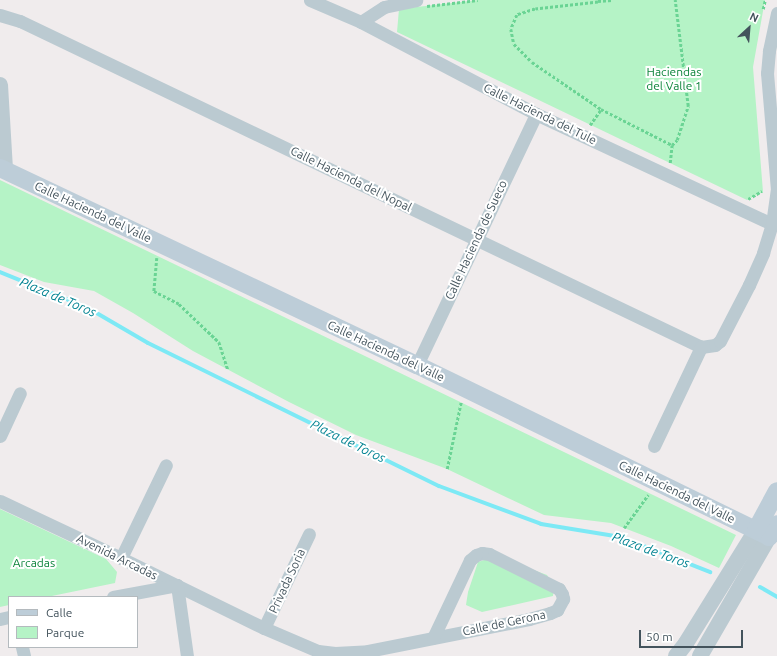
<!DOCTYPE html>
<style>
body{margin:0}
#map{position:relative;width:777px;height:656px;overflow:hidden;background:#f0eced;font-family:Ubuntu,sans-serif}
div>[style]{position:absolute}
.green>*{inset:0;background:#b5f3c6}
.stream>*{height:4px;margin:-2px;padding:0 2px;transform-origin:2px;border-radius:2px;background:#7de9f5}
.path>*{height:2.5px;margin-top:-1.25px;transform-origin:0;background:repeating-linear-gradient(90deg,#6ad494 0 3px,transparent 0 5px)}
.minor>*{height:13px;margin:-6.5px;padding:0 6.5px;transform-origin:6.5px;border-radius:6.5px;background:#bbcad1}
.tertiary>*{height:16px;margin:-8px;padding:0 8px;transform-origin:8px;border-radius:8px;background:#bbcad1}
.secondary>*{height:18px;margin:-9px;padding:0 9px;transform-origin:9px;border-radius:9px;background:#bdcdd8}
span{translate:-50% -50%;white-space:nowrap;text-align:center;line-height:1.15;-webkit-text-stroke:4px #fff;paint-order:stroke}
.park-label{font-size:12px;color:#0d843b}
.street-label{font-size:12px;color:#43535c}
.water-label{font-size:13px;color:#038392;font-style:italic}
.legend{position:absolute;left:8px;top:596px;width:130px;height:52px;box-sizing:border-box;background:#fff;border:1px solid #b4babe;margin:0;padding:5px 7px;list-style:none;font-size:12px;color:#43535c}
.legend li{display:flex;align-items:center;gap:8px;height:20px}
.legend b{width:20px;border:1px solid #b4babe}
.north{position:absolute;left:729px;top:8px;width:40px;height:40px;-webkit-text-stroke:3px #fff;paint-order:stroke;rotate:26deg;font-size:11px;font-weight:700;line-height:16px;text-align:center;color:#43535c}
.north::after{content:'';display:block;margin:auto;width:14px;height:18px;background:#43535c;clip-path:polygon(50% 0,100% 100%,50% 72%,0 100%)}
.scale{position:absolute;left:639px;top:630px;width:104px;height:18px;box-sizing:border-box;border:2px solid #43535c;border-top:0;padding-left:5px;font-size:12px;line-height:14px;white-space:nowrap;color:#43535c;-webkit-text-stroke:3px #fff;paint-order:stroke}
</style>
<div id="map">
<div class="green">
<i style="clip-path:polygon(478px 0,765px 0,753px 67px,763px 192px,747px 200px,397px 32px,399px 9px)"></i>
<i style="clip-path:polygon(0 180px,736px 535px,719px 568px,671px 546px,611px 523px,544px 515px,447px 469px,356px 435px,289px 402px,193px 351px,133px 313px,94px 291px,44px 282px,0 265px)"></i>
<i style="clip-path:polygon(0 509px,106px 559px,117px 572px,115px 583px,47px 597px,9px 597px,9px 605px,0 607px)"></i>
<i style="clip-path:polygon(496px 556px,547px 575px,554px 586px,553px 596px,482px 612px,466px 605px,468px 592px,478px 562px)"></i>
</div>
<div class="stream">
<i style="left:0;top:272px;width:95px;rotate:22.2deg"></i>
<i style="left:88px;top:308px;width:69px;rotate:30.3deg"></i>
<i style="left:148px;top:343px;width:324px;rotate:26.2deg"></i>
<i style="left:439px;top:486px;width:109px;rotate:20.4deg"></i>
<i style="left:541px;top:524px;width:81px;rotate:9.2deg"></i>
<i style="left:621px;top:537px;width:96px;rotate:21.5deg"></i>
<i style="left:760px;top:587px;width:20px;rotate:30deg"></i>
</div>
<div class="path">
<i style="left:598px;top:1px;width:14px;rotate:-4deg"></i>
<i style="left:598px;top:2px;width:63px;rotate:173.7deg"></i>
<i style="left:535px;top:9px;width:19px;rotate:162deg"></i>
<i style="left:517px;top:15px;width:15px;rotate:113deg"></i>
<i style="left:511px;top:29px;width:15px;rotate:79deg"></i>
<i style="left:514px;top:44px;width:25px;rotate:45deg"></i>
<i style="left:532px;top:62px;width:83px;rotate:34.3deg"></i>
<i style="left:601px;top:109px;width:80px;rotate:26.9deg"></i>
<i style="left:427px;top:6px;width:51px;rotate:-6.7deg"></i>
<i style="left:763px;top:9px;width:9px;rotate:-77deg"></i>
<i style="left:590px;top:125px;width:19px;rotate:-55deg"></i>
<i style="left:670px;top:163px;width:18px;rotate:-84deg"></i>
<i style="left:672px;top:145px;width:7px;rotate:-45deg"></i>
<i style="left:677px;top:140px;width:36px;rotate:-72deg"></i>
<i style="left:688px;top:106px;width:107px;rotate:-97deg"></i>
<i style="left:748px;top:199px;width:16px;rotate:-30deg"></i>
<i style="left:157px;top:258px;width:33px;rotate:95deg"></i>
<i style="left:154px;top:291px;width:28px;rotate:27deg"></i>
<i style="left:179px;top:304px;width:55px;rotate:43.5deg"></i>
<i style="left:219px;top:342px;width:29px;rotate:72deg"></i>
<i style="left:447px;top:469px;width:68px;rotate:-78.2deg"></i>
<i style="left:624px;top:528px;width:41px;rotate:-54deg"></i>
</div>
<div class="minor">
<i style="left:310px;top:0;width:56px;rotate:23.3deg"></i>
<i style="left:361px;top:22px;width:198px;rotate:27.7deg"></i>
<i style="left:536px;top:114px;width:260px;rotate:25deg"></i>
<i style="left:777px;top:13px;width:39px;rotate:102deg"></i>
<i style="left:769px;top:51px;width:22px;rotate:95deg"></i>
<i style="left:767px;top:73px;width:116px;rotate:85.1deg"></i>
<i style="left:0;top:15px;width:21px;rotate:17deg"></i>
<i style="left:20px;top:21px;width:755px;rotate:25.58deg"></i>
<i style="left:701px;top:347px;width:14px;rotate:-8deg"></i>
<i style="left:715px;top:345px;width:6px;rotate:-39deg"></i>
<i style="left:720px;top:341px;width:63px;rotate:-62.6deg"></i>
<i style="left:749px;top:285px;width:35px;rotate:-66deg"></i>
<i style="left:763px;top:253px;width:30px;rotate:-73deg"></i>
<i style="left:772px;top:224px;width:34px;rotate:-82deg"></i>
<i style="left:361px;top:22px;width:27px;rotate:-33deg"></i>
<i style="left:384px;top:7px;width:33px;rotate:-12deg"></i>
<i style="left:417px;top:365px;width:278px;rotate:-64.6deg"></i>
<i style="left:0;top:436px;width:47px;rotate:-65.1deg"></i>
<i style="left:654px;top:446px;width:110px;rotate:-64.6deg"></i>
<i style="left:0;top:501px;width:134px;rotate:25.2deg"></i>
<i style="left:121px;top:558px;width:159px;rotate:26.1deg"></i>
<i style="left:264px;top:628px;width:59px;rotate:23.1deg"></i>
<i style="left:318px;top:651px;width:17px;rotate:7deg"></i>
<i style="left:335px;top:653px;width:33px;rotate:-3deg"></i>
<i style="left:368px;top:651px;width:164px;rotate:-11.2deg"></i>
<i style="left:529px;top:619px;width:22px;rotate:-16deg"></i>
<i style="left:550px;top:613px;width:8px;rotate:-23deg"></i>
<i style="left:557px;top:610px;width:13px;rotate:-61deg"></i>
<i style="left:563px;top:599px;width:5px;rotate:-101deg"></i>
<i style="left:562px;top:594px;width:6px;rotate:-121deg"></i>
<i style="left:559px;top:589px;width:78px;rotate:-153.4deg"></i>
<i style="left:489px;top:554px;width:7px;rotate:-172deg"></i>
<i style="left:482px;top:553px;width:6px;rotate:162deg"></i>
<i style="left:476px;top:555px;width:8px;rotate:140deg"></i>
<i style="left:470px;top:560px;width:86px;rotate:115.4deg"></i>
<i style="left:121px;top:558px;width:103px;rotate:-64.2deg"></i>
<i style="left:177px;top:585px;width:72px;rotate:82deg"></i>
<i style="left:113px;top:597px;width:65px;rotate:-10.6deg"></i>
<i style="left:0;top:619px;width:9px;rotate:-13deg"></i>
<i style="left:264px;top:628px;width:104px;rotate:-64.4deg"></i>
<i style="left:22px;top:647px;width:9px;rotate:77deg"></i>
</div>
<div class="tertiary">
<i style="left:0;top:85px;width:85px;rotate:86.6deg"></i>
<i style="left:676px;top:656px;width:16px;rotate:-52deg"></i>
<i style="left:686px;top:643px;width:133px;rotate:-58.2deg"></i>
<i style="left:700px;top:656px;width:138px;rotate:-59.9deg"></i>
</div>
<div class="secondary">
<i style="left:0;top:168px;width:461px;rotate:25.3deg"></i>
<i style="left:417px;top:365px;width:392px;rotate:26deg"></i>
<i style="left:769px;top:537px;width:15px;rotate:-58deg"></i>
<i style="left:756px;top:530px;width:44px;rotate:-61.7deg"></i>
</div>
<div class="park-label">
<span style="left:674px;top:79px">Haciendas<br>del Valle 1</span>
<span style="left:34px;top:563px">Arcadas</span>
</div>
<div class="street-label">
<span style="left:540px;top:114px;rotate:26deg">Calle Hacienda del Tule</span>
<span style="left:351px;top:179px;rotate:26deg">Calle Hacienda del Nopal</span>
<span style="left:93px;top:212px;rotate:25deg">Calle Hacienda del Valle</span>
<span style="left:476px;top:240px;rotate:-65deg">Calle Hacienda de Sueco</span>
<span style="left:386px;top:351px;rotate:25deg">Calle Hacienda del Valle</span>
<span style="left:677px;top:492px;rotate:26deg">Calle Hacienda del Valle</span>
<span style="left:117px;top:557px;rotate:26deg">Avenida Arcadas</span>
<span style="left:287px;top:581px;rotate:-65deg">Privada Soria</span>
<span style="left:504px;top:623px;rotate:-12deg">Calle de Gerona</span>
</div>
<div class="water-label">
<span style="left:58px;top:297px;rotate:23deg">Plaza de Toros</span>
<span style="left:348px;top:441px;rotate:26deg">Plaza de Toros</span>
<span style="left:651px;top:550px;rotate:20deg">Plaza de Toros</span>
</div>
<ul class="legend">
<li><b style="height:5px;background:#bdcdd8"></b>Calle</li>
<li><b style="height:11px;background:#b5f3c6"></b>Parque</li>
</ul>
<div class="north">N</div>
<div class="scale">50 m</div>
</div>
